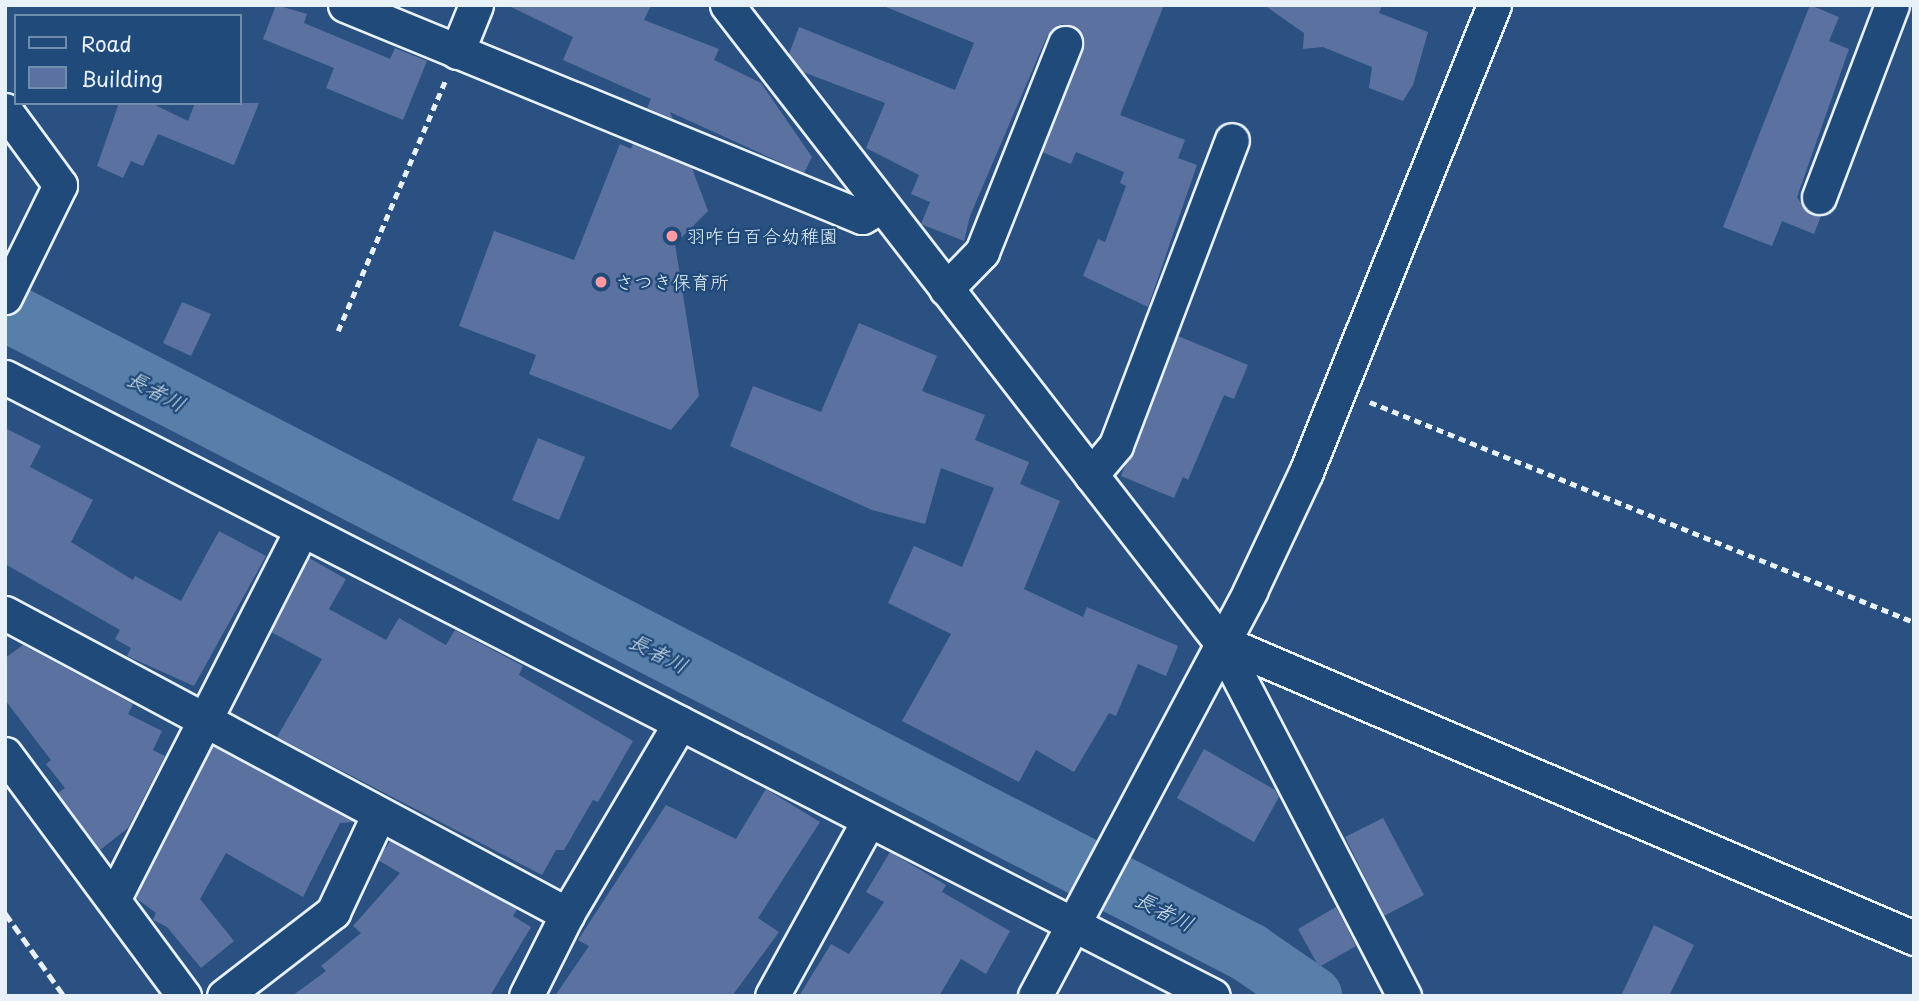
<!DOCTYPE html>
<meta charset="utf-8">
<style>
body{margin:0}
#map{position:relative;width:1919px;height:1001px;overflow:hidden;background:#2a5181;font-family:"Playpen Sans","Klee One",sans-serif}
div>[style]{position:absolute}
.river>*{height:60px;margin:-30px;padding:0 30px;transform-origin:30px;border-radius:30px;background:#577faa}
.building>*{inset:0;background:#5b72a1}
.path>*{height:4.5px;margin-top:-2.25px;transform-origin:0;background:repeating-linear-gradient(90deg,#e8f1f8 0 7px,transparent 0 12px)}
.roads{filter:drop-shadow(2px 0 #e8f1f8) drop-shadow(-2px 0 #e8f1f8) drop-shadow(0 2px #e8f1f8) drop-shadow(0 -2px #e8f1f8)}
.minor>*{height:33px;margin:-16.5px;padding:0 16.5px;transform-origin:16.5px;border-radius:16.5px;background:#1f4a7a}
.rail>*{height:5px;margin-top:-2.5px;transform-origin:0;background:repeating-linear-gradient(90deg,#e8f1f8 0 10px,transparent 0 15px)}
.dots>*{width:19px;height:19px;translate:-50% -50%;box-sizing:border-box;border:4px solid #1f4a7a;border-radius:50%}
span{translate:-50% -50%;white-space:nowrap;text-align:center;line-height:1.15;-webkit-text-stroke:5px #1f4a7a;paint-order:stroke}
.poi-label{font-size:19px;color:#e8f1f8}
.left{translate:0 -50%;text-align:left}
.water-label{font-size:21px;color:#d2e0ec;font-style:italic}
.frame{position:absolute;inset:0;border:7px solid #e8f1f8;pointer-events:none}
.legend{position:absolute;left:14px;top:14px;width:228px;height:91px;box-sizing:border-box;background:#1f4a7a;border:2px solid #6f8dac;margin:0;padding:9px 12px;list-style:none;font-size:21px;color:#e8f1f8}
.legend li{display:flex;align-items:center;gap:14px;height:35px}
.legend b{width:35px;border:2px solid #6f8dac}
</style>
<div id="map">
<div class="river">
<i style="left:5px;top:311px;width:1399px;rotate:27.28deg"></i>
<i style="left:1248px;top:952px;width:78px;rotate:34.5deg"></i>
</div>
<div class="building">
<i style="clip-path:polygon(276px 5px,307px 14px,304px 23px,390px 59px,395px 48px,427px 61px,403px 120px,326px 88px,334px 68px,263px 39px)"></i>
<i style="clip-path:polygon(507px 5px,651px 5px,644px 20px,719px 49px,714px 60px,761px 83px,812px 157px,804px 173px,670px 112px,673px 119px,647px 108px,651px 99px,563px 60px,573px 37px)"></i>
<i style="clip-path:polygon(881px 5px,1164px 5px,1120px 115px,1185px 140px,1178px 158px,1197px 165px,1148px 307px,1083px 276px,1098px 239px,1105px 242px,1126px 186px,1120px 183px,1124px 172px,1076px 152px,1071px 164px,1042px 152px,1083px 50px,1080px 31px,1062px 24px,1047px 36px,970px 216px,964px 241px,921px 224px,930px 202px,911px 194px,919px 175px,866px 148px,885px 103px,803px 72px,789px 54px,799px 27px,955px 90px,974px 43px)"></i>
<i style="clip-path:polygon(1264px 5px,1382px 5px,1379px 13px,1428px 32px,1413px 85px,1403px 101px,1369px 88px,1372px 67px,1323px 47px,1303px 49px,1304px 33px)"></i>
<i style="clip-path:polygon(1810px 5px,1839px 17px,1829px 41px,1849px 49px,1797px 197px,1805px 210px,1821px 216px,1814px 234px,1782px 221px,1772px 246px,1723px 227px)"></i>
<i style="clip-path:polygon(119px 103px,151px 103px,188px 121px,195px 103px,259px 103px,234px 165px,158px 134px,143px 166px,131px 161px,123px 178px,97px 166px)"></i>
<i style="clip-path:polygon(620px 144px,631px 149px,633px 144px,692px 168px,708px 211px,675px 244px,699px 396px,671px 430px,529px 374px,536px 355px,459px 326px,494px 231px,574px 260px)"></i>
<i style="clip-path:polygon(182px 302px,211px 314px,191px 356px,163px 343px)"></i>
<i style="clip-path:polygon(859px 323px,937px 356px,922px 391px,985px 415px,975px 440px,1029px 462px,1020px 484px,1060px 501px,1024px 589px,1083px 617px,1087px 607px,1178px 646px,1166px 676px,1138px 664px,1116px 716px,1109px 713px,1074px 772px,1036px 750px,1019px 782px,902px 721px,951px 634px,888px 603px,914px 546px,962px 567px,994px 488px,941px 468px,925px 524px,872px 510px,730px 446px,753px 386px,821px 412px)"></i>
<i style="clip-path:polygon(1178px 336px,1248px 365px,1234px 399px,1224px 395px,1188px 480px,1183px 477px,1174px 498px,1121px 476px)"></i>
<i style="clip-path:polygon(5px 428px,41px 446px,30px 467px,93px 500px,71px 542px,133px 580px,135px 576px,181px 601px,219px 531px,266px 556px,194px 686px,127px 656px,131px 648px,115px 639px,120px 630px,5px 564px)"></i>
<i style="clip-path:polygon(538px 438px,585px 457px,559px 520px,512px 500px)"></i>
<i style="clip-path:polygon(309px 558px,346px 579px,329px 609px,386px 640px,399px 618px,446px 645px,455px 630px,523px 666px,519px 675px,633px 741px,598px 802px,593px 800px,564px 850px,556px 850px,542px 875px,277px 737px,322px 659px,271px 632px)"></i>
<i style="clip-path:polygon(23px 645px,133px 704px,128px 714px,162px 731px,153px 750px,165px 756px,128px 828px,100px 850px,58px 793px,65px 788px,46px 764px,51px 760px,5px 700px,5px 658px)"></i>
<i style="clip-path:polygon(213px 746px,354px 822px,340px 823px,303px 897px,226px 853px,200px 899px,234px 941px,201px 968px,167px 927px,153px 920px,156px 913px,136px 898px)"></i>
<i style="clip-path:polygon(1204px 749px,1275px 790px,1279px 797px,1254px 842px,1177px 798px)"></i>
<i style="clip-path:polygon(766px 789px,820px 822px,758px 918px,779px 932px,732px 996px,555px 996px,589px 946px,578px 940px,666px 805px,736px 839px)"></i>
<i style="clip-path:polygon(1383px 818px,1424px 895px,1384px 916px,1345px 837px)"></i>
<i style="clip-path:polygon(390px 841px,517px 909px,513px 916px,531px 927px,490px 996px,292px 996px,326px 971px,321px 966px,361px 933px,353px 926px,400px 873px,378px 860px)"></i>
<i style="clip-path:polygon(890px 852px,946px 885px,942px 892px,1010px 931px,986px 974px,961px 959px,939px 996px,799px 996px,831px 944px,849px 954px,884px 902px,866px 892px)"></i>
<i style="clip-path:polygon(1336px 907px,1356px 946px,1319px 967px,1298px 929px)"></i>
<i style="clip-path:polygon(1654px 925px,1694px 945px,1669px 996px,1621px 996px)"></i>
</div>
<div class="path">
<i style="left:338px;top:331px;width:272px;rotate:-66.8deg"></i>
<i style="left:1370px;top:402px;width:587px;rotate:22.02deg"></i>
</div>
<div class="roads">
<div class="minor">
<i style="left:345px;top:5px;width:559px;rotate:22.3deg"></i>
<i style="left:862px;top:217px;width:23px;rotate:-29deg"></i>
<i style="left:727px;top:5px;width:805px;rotate:52.22deg"></i>
<i style="left:1220px;top:641px;width:400px;rotate:62.6deg"></i>
<i style="left:457px;top:52px;width:51px;rotate:-68deg"></i>
<i style="left:5px;top:110px;width:93px;rotate:53.7deg"></i>
<i style="left:60px;top:185px;width:125px;rotate:116.2deg"></i>
<i style="left:1819px;top:197px;width:205px;rotate:-69.2deg"></i>
<i style="left:946px;top:289px;width:52px;rotate:-45.8deg"></i>
<i style="left:982px;top:252px;width:225px;rotate:-68.3deg"></i>
<i style="left:5px;top:377px;width:1357px;rotate:27.13deg"></i>
<i style="left:1091px;top:475px;width:39px;rotate:-50deg"></i>
<i style="left:1116px;top:445px;width:326px;rotate:-69.2deg"></i>
<i style="left:5px;top:613px;width:638px;rotate:28.17deg"></i>
<i style="left:1220px;top:641px;width:755px;rotate:23.17deg"></i>
<i style="left:5px;top:754px;width:301px;rotate:53.5deg"></i>
<i style="left:114px;top:898px;width:412px;rotate:-63deg"></i>
<i style="left:224px;top:996px;width:138px;rotate:-37.6deg"></i>
<i style="left:333px;top:912px;width:106px;rotate:-64.9deg"></i>
<i style="left:526px;top:996px;width:92px;rotate:-63.4deg"></i>
<i style="left:567px;top:914px;width:222px;rotate:-59.4deg"></i>
<i style="left:772px;top:996px;width:197px;rotate:-61.2deg"></i>
<i style="left:1035px;top:996px;width:459px;rotate:-62deg"></i>
<i style="left:1250px;top:591px;width:132px;rotate:-64.8deg"></i>
<i style="left:1306px;top:472px;width:503px;rotate:-68.07deg"></i>
</div>
</div>
<div class="rail">
<i style="left:5px;top:913px;width:102px;rotate:54.6deg"></i>
</div>
<div class="dots">
<i style="left:672px;top:236px;background:#ff9aa2"></i>
<i style="left:601px;top:282px;background:#ff9aa2"></i>
</div>
<div class="poi-label">
<span class="left" style="left:686px;top:236px">羽咋白百合幼稚園</span>
<span class="left" style="left:615px;top:282px">さつき保育所</span>
</div>
<div class="water-label">
<span style="left:157px;top:390px;rotate:28deg">長者川</span>
<span style="left:659px;top:652px;rotate:27deg">長者川</span>
<span style="left:1165px;top:910px;rotate:27deg">長者川</span>
</div>
<div class="frame"></div>
<ul class="legend">
<li><b style="height:9px;background:#1f4a7a"></b>Road</li>
<li><b style="height:19px;background:#5b72a1"></b>Building</li>
</ul>
</div>
